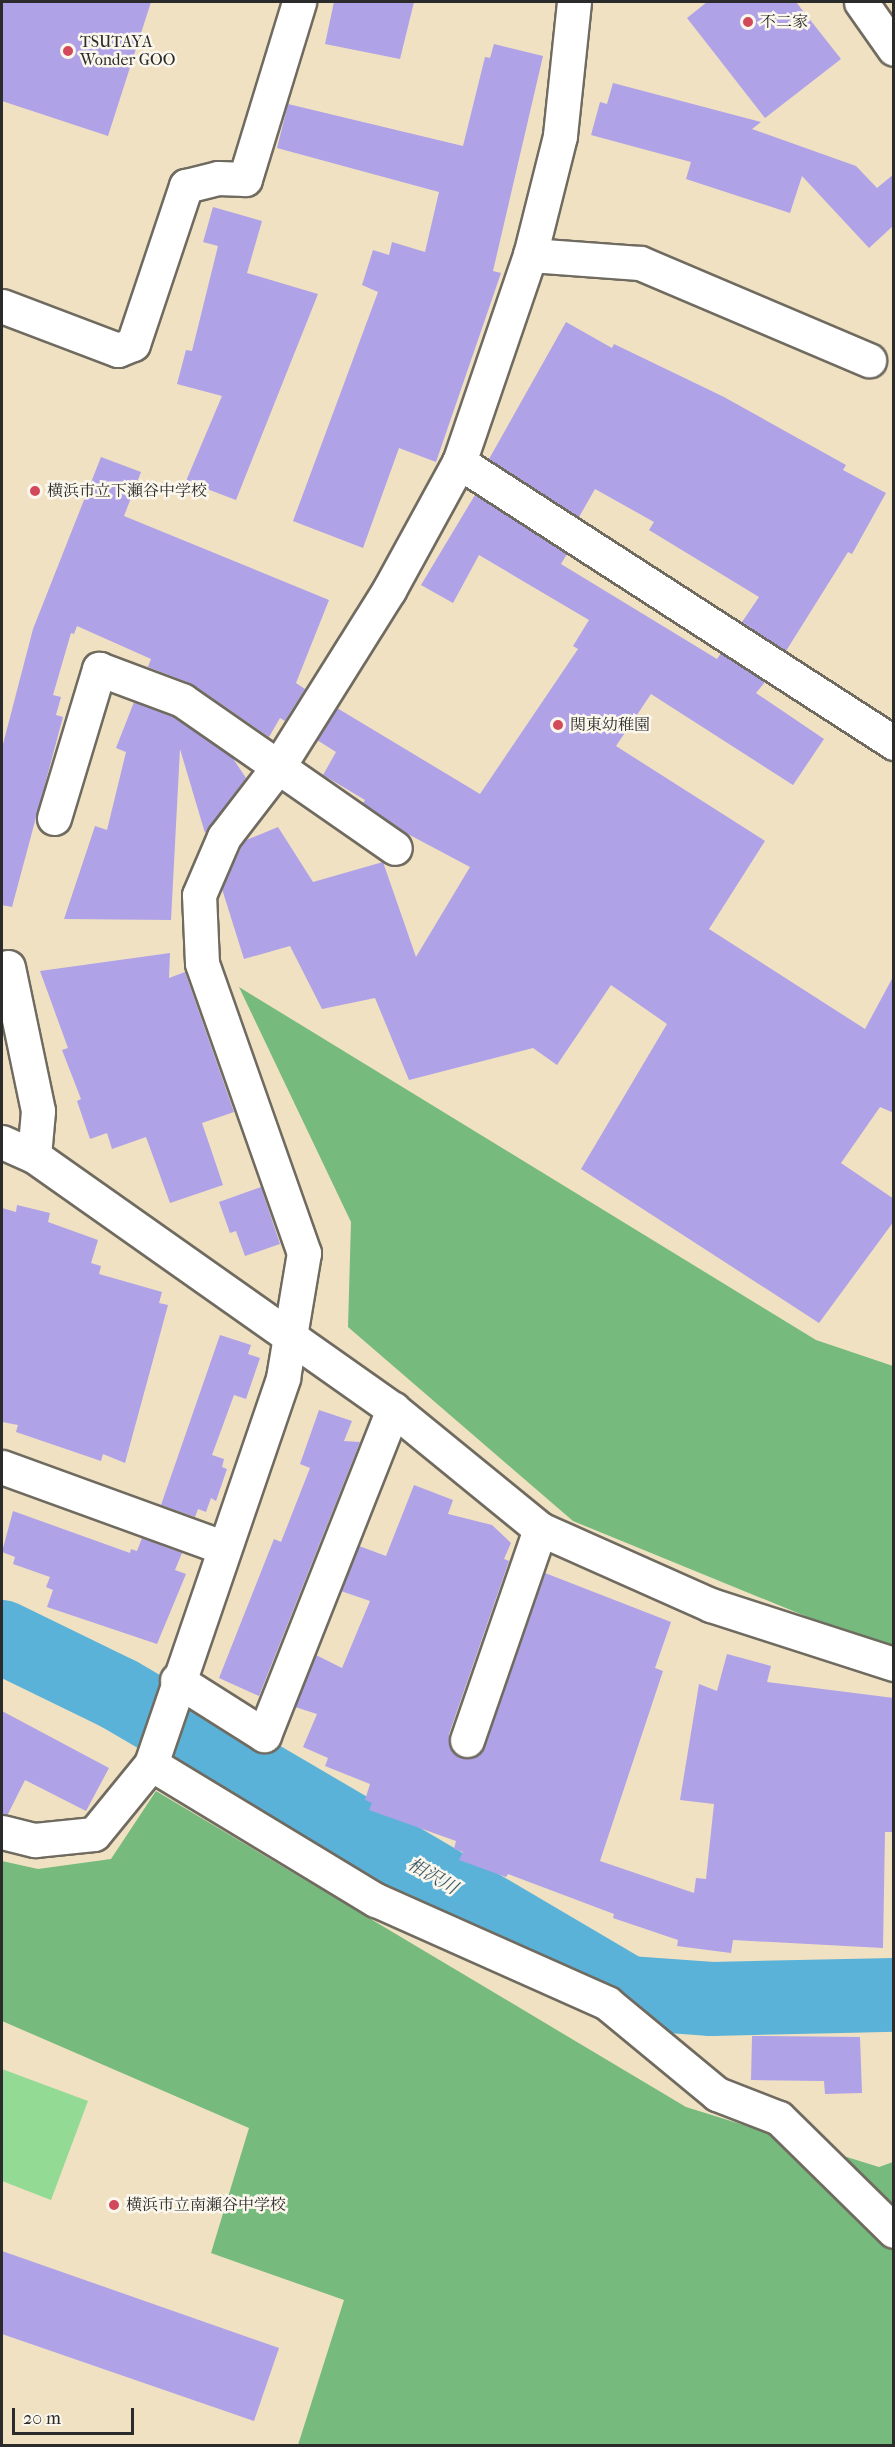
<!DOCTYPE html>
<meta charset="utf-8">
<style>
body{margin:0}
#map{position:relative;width:895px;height:2447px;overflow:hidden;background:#f0e1c3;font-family:"IM FELL French Canon","Noto Serif JP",serif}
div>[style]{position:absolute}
.green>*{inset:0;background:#93da94}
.forest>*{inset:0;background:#76ba7e}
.river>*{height:74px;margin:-37px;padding:0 37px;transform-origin:37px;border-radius:37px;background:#5bb2d8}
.building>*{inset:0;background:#afa2e7}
.roads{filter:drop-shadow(2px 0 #706b60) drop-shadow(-2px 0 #706b60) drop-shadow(0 2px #706b60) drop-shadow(0 -2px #706b60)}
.minor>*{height:33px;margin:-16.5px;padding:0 16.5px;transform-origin:16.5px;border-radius:16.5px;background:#fff}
.major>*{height:33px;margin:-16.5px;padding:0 16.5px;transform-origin:16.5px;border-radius:16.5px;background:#fff}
.dots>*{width:16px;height:16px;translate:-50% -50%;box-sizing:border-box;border:3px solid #fbf7ec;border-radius:50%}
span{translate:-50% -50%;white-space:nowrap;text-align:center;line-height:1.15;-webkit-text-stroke:5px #fbf7ec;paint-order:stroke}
.poi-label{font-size:16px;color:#2b2b2b}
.left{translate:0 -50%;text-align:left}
.water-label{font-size:18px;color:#3c5a68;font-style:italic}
.frame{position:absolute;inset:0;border:3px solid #2b2b2b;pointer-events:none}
.scale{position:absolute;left:12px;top:2408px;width:122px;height:27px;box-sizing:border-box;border:3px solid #2b2b2b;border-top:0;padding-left:8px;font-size:18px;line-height:21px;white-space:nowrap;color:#2b2b2b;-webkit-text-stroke:4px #fbf7ec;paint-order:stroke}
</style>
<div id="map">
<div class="green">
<i style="clip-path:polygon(2px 2069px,88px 2101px,51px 2200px,2px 2181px)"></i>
</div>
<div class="forest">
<i style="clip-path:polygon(239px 987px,816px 1340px,893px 1366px,893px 1652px,573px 1521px,348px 1327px,351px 1222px)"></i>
<i style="clip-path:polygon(156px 1791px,686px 2107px,879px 2167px,893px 2162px,893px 2445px,298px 2445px,344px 2300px,211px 2253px,249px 2128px,2px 2021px,2px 1861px,38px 1869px,111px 1859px)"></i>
</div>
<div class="river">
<i style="left:2px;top:1637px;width:130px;rotate:26deg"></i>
<i style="left:119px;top:1694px;width:590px;rotate:30.43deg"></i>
<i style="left:628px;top:1993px;width:84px;rotate:4.1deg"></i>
<i style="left:712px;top:1999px;width:182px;rotate:-1.3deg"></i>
</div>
<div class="building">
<i style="clip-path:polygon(2px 2px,151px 2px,108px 136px,2px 101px)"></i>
<i style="clip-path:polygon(334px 2px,414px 2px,400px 59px,325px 44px)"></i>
<i style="clip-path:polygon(707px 2px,796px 2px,841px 59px,765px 118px,687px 18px)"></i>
<i style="clip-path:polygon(494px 44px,543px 56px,493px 271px,501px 273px,436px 462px,399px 448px,363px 548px,293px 521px,378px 292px,362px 285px,373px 250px,389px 255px,392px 242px,425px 252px,439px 192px,277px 148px,288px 104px,463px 146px,485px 57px,490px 58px)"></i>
<i style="clip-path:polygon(613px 83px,761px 122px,752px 129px,856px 166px,877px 188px,894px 174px,894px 225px,869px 248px,802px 176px,790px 213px,686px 179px,691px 162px,591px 135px,600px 102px,607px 104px)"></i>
<i style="clip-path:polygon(213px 207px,262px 221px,247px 273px,318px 294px,236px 500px,186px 481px,222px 396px,177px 384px,186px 350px,192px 351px,218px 246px,203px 242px)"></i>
<i style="clip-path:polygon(566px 322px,612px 348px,614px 344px,724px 397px,846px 465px,843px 470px,886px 493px,852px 554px,848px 552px,786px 651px,742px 622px,759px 597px,649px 530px,654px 522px,595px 489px,579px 517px,489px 459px)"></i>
<i style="clip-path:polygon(101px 457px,141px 472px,124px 516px,329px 600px,296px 683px,305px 689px,285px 721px,280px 718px,269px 737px,192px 684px,148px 667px,151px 659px,77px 626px,74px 634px,71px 633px,53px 695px,61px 697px,56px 715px,63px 717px,12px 907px,2px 905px,2px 748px,33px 629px)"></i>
<i style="clip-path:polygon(475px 495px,567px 554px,561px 564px,717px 659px,721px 653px,765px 682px,756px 693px,824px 739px,793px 785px,651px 694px,616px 746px,765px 841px,709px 929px,865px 1029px,894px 975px,894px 1113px,880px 1107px,841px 1163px,894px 1199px,894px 1221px,819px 1323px,581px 1169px,667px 1024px,611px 985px,557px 1065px,533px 1048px,409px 1080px,375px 998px,322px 1009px,290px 946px,244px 959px,222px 889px,244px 841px,278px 827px,313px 882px,383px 862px,416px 957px,470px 867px,406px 833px,363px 803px,365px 800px,323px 775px,336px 752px,317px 740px,337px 708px,480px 794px,578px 649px,573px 646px,589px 620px,479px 555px,453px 603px,421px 585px)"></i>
<i style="clip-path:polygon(134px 702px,173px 717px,232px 757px,246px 778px,205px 833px,180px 749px,171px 920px,64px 919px,95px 826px,107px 830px,126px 752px,116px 748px)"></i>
<i style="clip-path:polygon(170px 953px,169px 978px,185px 972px,234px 1112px,202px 1123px,223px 1185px,170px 1203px,146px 1137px,112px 1149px,107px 1133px,90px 1139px,77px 1101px,81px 1099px,62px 1050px,68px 1048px,40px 971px)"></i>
<i style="clip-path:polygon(261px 1187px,280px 1244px,245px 1256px,236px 1231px,230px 1233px,219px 1202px)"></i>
<i style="clip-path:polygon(17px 1205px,50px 1213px,48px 1222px,98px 1240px,91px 1263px,101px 1266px,99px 1274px,162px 1292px,159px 1303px,168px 1305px,125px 1463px,103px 1454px,101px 1461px,16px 1432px,18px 1425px,2px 1422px,2px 1208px,16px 1212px)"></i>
<i style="clip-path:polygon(220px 1335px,251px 1345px,248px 1354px,260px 1358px,246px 1399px,234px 1395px,212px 1455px,224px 1459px,222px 1467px,227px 1469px,216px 1501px,211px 1498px,206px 1512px,198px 1509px,195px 1517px,161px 1505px)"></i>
<i style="clip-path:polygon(319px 1410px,352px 1421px,344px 1441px,360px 1442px,259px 1696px,219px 1678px,274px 1539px,281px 1542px,310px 1468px,300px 1464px)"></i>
<i style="clip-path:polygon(414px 1485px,453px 1500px,448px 1514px,492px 1525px,511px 1543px,504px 1559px,509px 1561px,449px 1734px,449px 1744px,460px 1757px,471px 1758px,485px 1746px,545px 1573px,671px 1622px,655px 1668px,663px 1671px,600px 1861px,694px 1893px,696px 1878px,706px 1879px,714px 1804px,680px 1800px,699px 1684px,717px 1691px,727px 1654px,771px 1666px,767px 1682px,894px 1698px,894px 1832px,885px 1832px,883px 1948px,733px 1940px,731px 1953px,677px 1946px,678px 1940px,613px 1918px,614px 1914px,508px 1874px,506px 1877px,459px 1860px,463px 1852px,454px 1849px,456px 1841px,369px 1810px,372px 1803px,365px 1800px,370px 1784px,325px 1766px,328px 1758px,303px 1747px,317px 1714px,295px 1707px,316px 1655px,342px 1668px,370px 1601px,341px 1591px,359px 1546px,386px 1556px)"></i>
<i style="clip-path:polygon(13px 1511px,130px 1553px,131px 1549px,137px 1551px,142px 1538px,182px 1553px,175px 1570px,186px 1574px,157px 1644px,47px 1607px,53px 1590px,46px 1587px,50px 1577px,13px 1564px,15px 1557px,2px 1552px)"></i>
<i style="clip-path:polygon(2px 1711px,109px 1768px,86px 1811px,25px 1780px,8px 1814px,2px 1814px)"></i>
<i style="clip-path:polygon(752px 2036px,860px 2037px,862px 2093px,825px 2094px,824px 2081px,751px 2080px)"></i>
<i style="clip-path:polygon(2px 2251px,279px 2348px,254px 2421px,2px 2334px)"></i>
</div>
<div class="roads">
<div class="minor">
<i style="left:574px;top:2px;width:135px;rotate:96deg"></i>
<i style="left:560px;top:136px;width:123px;rotate:104.1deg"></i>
<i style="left:530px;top:255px;width:219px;rotate:108.9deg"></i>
<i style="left:459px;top:462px;width:518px;rotate:32.86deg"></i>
<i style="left:530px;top:255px;width:110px;rotate:4.2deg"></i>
<i style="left:640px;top:263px;width:249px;rotate:23deg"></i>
<i style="left:2px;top:306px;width:124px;rotate:20.8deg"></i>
<i style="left:118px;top:350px;width:16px;rotate:-22deg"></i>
<i style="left:133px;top:344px;width:167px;rotate:-71.5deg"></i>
<i style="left:186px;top:186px;width:33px;rotate:-14deg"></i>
<i style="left:218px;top:178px;width:27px;rotate:2deg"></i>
<i style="left:245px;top:179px;width:185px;rotate:-73deg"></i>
<i style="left:54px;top:818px;width:156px;rotate:-73.2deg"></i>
<i style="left:99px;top:669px;width:89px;rotate:20.5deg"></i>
<i style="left:182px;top:700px;width:259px;rotate:34.8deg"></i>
<i style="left:8px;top:967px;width:147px;rotate:78.2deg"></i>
<i style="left:38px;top:1111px;width:45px;rotate:95.1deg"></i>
<i style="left:2px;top:1142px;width:35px;rotate:24deg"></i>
<i style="left:34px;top:1156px;width:439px;rotate:35.2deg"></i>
<i style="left:393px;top:1409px;width:190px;rotate:39.2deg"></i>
<i style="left:540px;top:1529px;width:187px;rotate:24deg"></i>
<i style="left:711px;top:1605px;width:192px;rotate:17.9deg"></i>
<i style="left:2px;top:1467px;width:236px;rotate:20deg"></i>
<i style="left:177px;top:1680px;width:103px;rotate:32.3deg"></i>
<i style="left:264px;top:1735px;width:351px;rotate:-68.4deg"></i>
<i style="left:467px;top:1740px;width:223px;rotate:-70.9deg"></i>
<i style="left:151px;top:1764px;width:263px;rotate:31.2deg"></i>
<i style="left:376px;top:1900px;width:253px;rotate:24deg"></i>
<i style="left:607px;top:2003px;width:143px;rotate:39.6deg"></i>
<i style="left:717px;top:2094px;width:66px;rotate:21.2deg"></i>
<i style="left:779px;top:2118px;width:161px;rotate:44.5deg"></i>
<i style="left:2px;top:1832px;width:34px;rotate:14deg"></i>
<i style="left:35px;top:1840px;width:59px;rotate:-5.8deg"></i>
<i style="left:94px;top:1834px;width:90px;rotate:-50.8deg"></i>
<i style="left:151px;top:1764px;width:408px;rotate:-71.1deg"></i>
<i style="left:283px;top:1378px;width:127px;rotate:-80.5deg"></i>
<i style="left:304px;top:1253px;width:307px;rotate:-109.4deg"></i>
<i style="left:202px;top:963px;width:68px;rotate:-92.5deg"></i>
<i style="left:199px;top:895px;width:63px;rotate:-66.7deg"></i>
<i style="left:224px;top:837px;width:88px;rotate:-52.4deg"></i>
<i style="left:278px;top:767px;width:209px;rotate:-57.9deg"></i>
<i style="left:389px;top:590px;width:146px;rotate:-61.3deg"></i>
</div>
<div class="major">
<i style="left:861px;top:2px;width:57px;rotate:54.9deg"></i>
</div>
</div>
<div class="dots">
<i style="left:748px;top:22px;background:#d1495b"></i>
<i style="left:68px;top:51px;background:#d1495b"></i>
<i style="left:35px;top:491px;background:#d1495b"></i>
<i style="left:558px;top:725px;background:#d1495b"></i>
<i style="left:114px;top:2205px;background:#d1495b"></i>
</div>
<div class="poi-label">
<span class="left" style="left:760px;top:22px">不二家</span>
<span class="left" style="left:80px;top:51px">TSUTAYA<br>Wonder GOO</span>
<span class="left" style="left:47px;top:491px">横浜市立下瀬谷中学校</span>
<span class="left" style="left:570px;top:725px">関東幼稚園</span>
<span class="left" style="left:126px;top:2205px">横浜市立南瀬谷中学校</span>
</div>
<div class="water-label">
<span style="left:432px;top:1877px;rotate:30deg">相沢川</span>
</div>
<div class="frame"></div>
<div class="scale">20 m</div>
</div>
